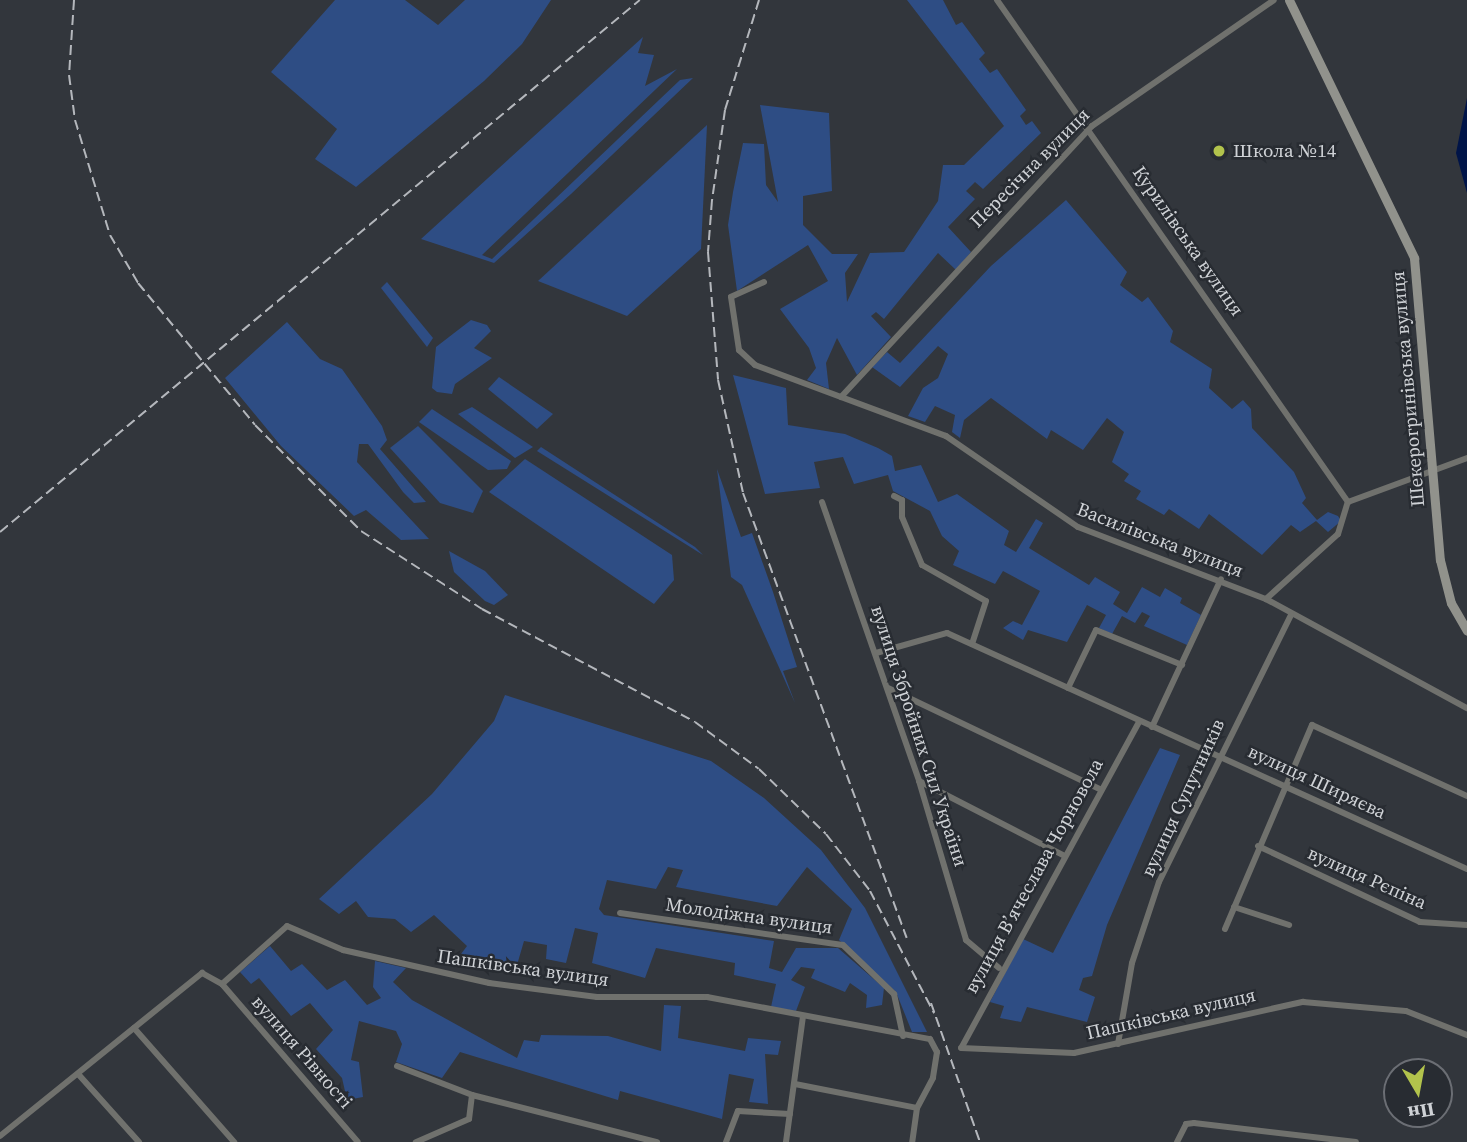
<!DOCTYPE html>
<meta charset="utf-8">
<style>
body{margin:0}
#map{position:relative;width:1467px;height:1142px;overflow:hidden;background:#32363c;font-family:"Source Serif 4",serif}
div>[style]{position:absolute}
.green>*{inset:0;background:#2e4d84}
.water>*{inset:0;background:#001448}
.street>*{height:6px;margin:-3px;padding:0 3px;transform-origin:3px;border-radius:3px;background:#70716d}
.secondary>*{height:9px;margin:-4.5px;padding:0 4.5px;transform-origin:4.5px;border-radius:4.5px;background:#91928c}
.rail>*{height:2px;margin-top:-1px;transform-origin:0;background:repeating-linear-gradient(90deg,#b4b7bc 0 10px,transparent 0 15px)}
.dots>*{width:19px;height:19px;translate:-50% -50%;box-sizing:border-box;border:4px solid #282c32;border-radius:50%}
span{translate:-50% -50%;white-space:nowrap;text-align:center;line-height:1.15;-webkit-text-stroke:5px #282c32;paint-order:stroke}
.poi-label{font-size:19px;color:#cfd2d6}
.left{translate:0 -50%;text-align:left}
.street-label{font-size:19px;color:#cfd2d6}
.north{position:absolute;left:1383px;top:1058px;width:70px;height:70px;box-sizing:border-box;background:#282c32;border:2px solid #6b6e74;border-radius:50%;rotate:170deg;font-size:19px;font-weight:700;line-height:28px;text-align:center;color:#cfd2d6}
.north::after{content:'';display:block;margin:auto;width:24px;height:32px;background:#b2c34c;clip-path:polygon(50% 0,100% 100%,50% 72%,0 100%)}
</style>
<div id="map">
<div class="green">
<i style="clip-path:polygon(335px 0,405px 0,438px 25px,465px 0,551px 0,522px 44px,484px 81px,356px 187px,315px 159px,337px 129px,271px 72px)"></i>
<i style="clip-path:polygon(907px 0,943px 0,956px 25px,962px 22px,985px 53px,979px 59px,990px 73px,997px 69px,1026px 110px,1020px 116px,1026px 125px,1032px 121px,1041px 133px,983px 189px,975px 182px,966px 191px,975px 199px,948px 227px,971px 252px,956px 270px,938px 253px,884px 319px,876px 312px,871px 316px,891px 337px,857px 375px,837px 338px,826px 363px,829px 389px,807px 380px,816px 368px,809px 348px,780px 309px,828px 281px,808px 245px,737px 291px,728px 225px,733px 192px,743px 143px,764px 144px,766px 185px,778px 202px,760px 105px,829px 113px,832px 191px,803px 196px,803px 225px,832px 254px,858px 254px,845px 273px,847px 302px,870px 253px,904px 252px,938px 201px,943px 165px,964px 165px,1004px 126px)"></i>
<i style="clip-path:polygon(643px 37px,638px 53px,654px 55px,645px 86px,677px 69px,482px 255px,492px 259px,680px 80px,693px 78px,571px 194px,494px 263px,421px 239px)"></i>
<i style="clip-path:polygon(707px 125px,701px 249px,627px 316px,538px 281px)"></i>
<i style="clip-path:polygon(1066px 200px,1127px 272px,1120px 285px,1142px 302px,1148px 297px,1173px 331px,1170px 342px,1212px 369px,1209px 388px,1232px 409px,1243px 400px,1251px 409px,1252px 428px,1294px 472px,1306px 498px,1302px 503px,1317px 520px,1328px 512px,1338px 516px,1341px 521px,1328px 532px,1316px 521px,1300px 532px,1291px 525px,1262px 555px,1209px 514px,1199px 529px,1169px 509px,1164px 515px,1136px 499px,1141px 491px,1124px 481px,1129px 474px,1112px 462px,1124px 432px,1107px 418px,1083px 450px,1051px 430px,1047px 439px,991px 398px,964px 420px,960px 438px,952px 432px,955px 415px,935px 406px,925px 422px,908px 416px,923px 388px,938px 378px,948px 354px,938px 346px,900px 387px,872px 367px,887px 352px,900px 363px,991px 266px)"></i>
<i style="clip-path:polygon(387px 282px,433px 338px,427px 347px,381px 288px)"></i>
<i style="clip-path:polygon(471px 320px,487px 325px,491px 331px,474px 348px,492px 358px,455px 384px,452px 394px,437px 392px,432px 388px,436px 347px)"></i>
<i style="clip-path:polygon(287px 322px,320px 359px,342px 369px,382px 426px,387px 440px,380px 449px,426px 502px,414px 503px,403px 492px,368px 444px,359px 444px,357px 462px,429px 539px,401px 540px,366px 510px,354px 516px,281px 446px,225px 378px)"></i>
<i style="clip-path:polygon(733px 375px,786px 388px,788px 425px,845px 434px,878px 448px,892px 456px,895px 471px,921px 465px,938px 502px,957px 494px,1009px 531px,1004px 545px,1016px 552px,1036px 519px,1043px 523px,1029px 548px,1089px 585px,1095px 577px,1120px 592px,1113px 604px,1127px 613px,1142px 587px,1160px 597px,1165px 588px,1182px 598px,1180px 603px,1201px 615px,1187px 645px,1144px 626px,1150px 616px,1142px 612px,1135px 623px,1122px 616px,1112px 634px,1099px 628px,1106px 615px,1087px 605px,1067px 642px,1028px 630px,1023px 640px,1003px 628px,1013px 621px,1022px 625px,1040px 591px,1003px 571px,995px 584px,953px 565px,959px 551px,942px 536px,930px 511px,893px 491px,888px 475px,854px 484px,843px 457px,814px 462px,820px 488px,765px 494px)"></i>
<i style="clip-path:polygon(499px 377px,553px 414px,537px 429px,488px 389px)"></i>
<i style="clip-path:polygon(472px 407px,533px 447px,515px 458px,458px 414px)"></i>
<i style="clip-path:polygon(432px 409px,511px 461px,507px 469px,488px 470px,419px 422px)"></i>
<i style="clip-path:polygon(418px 426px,483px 491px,473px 513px,440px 503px,390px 448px)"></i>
<i style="clip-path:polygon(541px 447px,695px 547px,703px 555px,537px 451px)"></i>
<i style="clip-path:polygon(525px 459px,672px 555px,674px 580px,654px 604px,489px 492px)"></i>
<i style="clip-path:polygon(717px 469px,741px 537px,752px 533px,773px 592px,797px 667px,783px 671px,795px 703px,742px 585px,731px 577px)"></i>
<i style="clip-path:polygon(449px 551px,485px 571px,508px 595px,494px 605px,485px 601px,454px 572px)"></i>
<i style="clip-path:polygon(505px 695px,711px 761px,764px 798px,821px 850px,865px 908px,927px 1032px,912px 1032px,896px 992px,839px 940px,852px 909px,807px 867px,777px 906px,676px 887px,683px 870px,668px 867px,656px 889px,607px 880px,599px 909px,604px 915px,774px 941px,769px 968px,782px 972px,796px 948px,838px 948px,884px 988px,882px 1005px,866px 1008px,867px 995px,850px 983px,845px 992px,811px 978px,815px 969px,801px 967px,791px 980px,805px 987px,796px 1011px,771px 1007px,776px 984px,734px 975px,735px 963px,656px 948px,645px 978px,592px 963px,598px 933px,575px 928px,566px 963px,546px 959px,547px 945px,524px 941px,517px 965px,483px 963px,461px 954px,467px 946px,434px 915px,411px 932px,395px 919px,368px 917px,356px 901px,339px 914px,319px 899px,432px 794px,494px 721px)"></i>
<i style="clip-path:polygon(1160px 748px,1180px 755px,1107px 925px,1092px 976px,1083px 978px,1079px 990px,1095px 997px,1087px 1022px,1027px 1007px,1021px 1022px,1000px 1018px,1004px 1006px,990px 1002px,1023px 939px,1053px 953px)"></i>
<i style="clip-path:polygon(270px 946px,291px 971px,302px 964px,327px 990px,345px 980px,367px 1005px,381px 998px,373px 987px,375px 961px,406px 968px,393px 982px,412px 1000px,517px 1058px,524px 1040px,539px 1042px,541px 1035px,608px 1036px,661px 1051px,664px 1005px,681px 1006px,678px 1038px,745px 1051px,748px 1038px,781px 1041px,778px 1055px,765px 1054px,768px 1104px,749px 1102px,754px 1079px,729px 1074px,722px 1119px,620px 1091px,618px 1100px,460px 1052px,442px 1078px,396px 1062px,402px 1044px,396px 1031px,359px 1021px,351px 1060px,359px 1062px,363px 1097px,347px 1100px,342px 1078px,316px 1049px,333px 1030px,310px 1003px,291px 1016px,259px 978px,251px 984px,240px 972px)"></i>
</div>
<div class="water">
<i style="clip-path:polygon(1467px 98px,1467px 193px,1456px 153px)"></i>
</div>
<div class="street">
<i style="left:997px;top:0;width:613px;rotate:55.04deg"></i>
<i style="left:764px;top:282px;width:36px;rotate:156deg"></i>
<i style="left:731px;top:297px;width:54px;rotate:81.4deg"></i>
<i style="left:739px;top:350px;width:22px;rotate:43deg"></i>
<i style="left:755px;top:365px;width:204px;rotate:20.4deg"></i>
<i style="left:946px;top:436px;width:160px;rotate:34.6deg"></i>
<i style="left:1078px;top:527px;width:201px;rotate:21deg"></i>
<i style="left:1266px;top:599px;width:229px;rotate:28.5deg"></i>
<i style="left:841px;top:397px;width:369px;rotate:-47.2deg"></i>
<i style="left:1092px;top:126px;width:221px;rotate:-34.7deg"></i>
<i style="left:894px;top:496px;width:9px;rotate:27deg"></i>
<i style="left:902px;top:500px;width:17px;rotate:90deg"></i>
<i style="left:902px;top:517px;width:52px;rotate:67.4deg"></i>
<i style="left:922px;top:565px;width:73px;rotate:29.4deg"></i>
<i style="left:986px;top:601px;width:45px;rotate:108deg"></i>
<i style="left:822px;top:502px;width:295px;rotate:70.8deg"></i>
<i style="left:919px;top:781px;width:166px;rotate:73.5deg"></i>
<i style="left:966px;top:940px;width:43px;rotate:40.3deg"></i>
<i style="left:1266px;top:599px;width:97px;rotate:-42.1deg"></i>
<i style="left:1338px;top:534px;width:34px;rotate:-73deg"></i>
<i style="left:1348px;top:502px;width:127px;rotate:-20.3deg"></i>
<i style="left:876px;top:653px;width:74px;rotate:-15.7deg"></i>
<i style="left:947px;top:633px;width:571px;rotate:24.41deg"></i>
<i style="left:888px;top:688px;width:235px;rotate:25.5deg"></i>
<i style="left:1068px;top:688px;width:64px;rotate:-64.2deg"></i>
<i style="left:1096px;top:630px;width:93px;rotate:22.1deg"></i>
<i style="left:1139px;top:722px;width:371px;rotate:118.6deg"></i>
<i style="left:961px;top:1048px;width:113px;rotate:2.5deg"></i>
<i style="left:1074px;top:1053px;width:235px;rotate:-12.6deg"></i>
<i style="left:1303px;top:1002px;width:103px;rotate:5deg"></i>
<i style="left:1406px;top:1011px;width:66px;rotate:21.5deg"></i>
<i style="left:1152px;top:727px;width:163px;rotate:-65deg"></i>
<i style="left:919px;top:781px;width:162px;rotate:27.2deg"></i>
<i style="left:1258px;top:846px;width:179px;rotate:25.1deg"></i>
<i style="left:1420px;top:922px;width:47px;rotate:3.7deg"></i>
<i style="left:1234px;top:907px;width:58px;rotate:18.1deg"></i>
<i style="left:620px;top:913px;width:225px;rotate:8.2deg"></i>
<i style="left:843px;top:945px;width:71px;rotate:43.9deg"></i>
<i style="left:894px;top:994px;width:43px;rotate:77.9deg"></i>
<i style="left:1225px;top:929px;width:222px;rotate:-66.9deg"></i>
<i style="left:1312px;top:725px;width:170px;rotate:24.6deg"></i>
<i style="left:222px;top:984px;width:87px;rotate:-41.7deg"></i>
<i style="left:287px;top:926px;width:61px;rotate:23.2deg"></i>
<i style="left:343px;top:950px;width:150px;rotate:12.7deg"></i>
<i style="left:489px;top:983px;width:109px;rotate:7.4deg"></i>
<i style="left:597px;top:997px;width:110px"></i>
<i style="left:707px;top:997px;width:227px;rotate:10.7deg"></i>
<i style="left:930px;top:1039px;width:15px;rotate:62deg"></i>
<i style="left:937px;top:1052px;width:26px;rotate:99deg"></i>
<i style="left:933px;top:1078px;width:34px;rotate:118deg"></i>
<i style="left:917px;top:1108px;width:34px;rotate:98deg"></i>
<i style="left:134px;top:1028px;width:152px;rotate:48.7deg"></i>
<i style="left:1118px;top:1044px;width:82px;rotate:-80.2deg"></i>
<i style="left:1132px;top:963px;width:85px;rotate:-71.6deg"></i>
<i style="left:1159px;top:882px;width:298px;rotate:-63.7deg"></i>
<i style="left:397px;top:1066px;width:80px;rotate:21.1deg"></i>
<i style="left:472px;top:1095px;width:24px;rotate:97deg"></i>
<i style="left:469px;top:1119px;width:58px;rotate:156.5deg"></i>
<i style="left:79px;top:1075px;width:90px;rotate:48.2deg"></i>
<i style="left:795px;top:1084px;width:124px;rotate:11.1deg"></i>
<i style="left:472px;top:1095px;width:191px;rotate:14.3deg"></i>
<i style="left:0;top:1136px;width:260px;rotate:-38.9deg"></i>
<i style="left:202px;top:973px;width:23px;rotate:29deg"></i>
<i style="left:222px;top:984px;width:208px;rotate:49.3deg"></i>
<i style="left:726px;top:1142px;width:33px;rotate:-69deg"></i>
<i style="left:738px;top:1111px;width:52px;rotate:3.3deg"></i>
<i style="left:786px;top:1142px;width:126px;rotate:-82.3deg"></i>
<i style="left:1177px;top:1142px;width:20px;rotate:-63deg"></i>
<i style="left:1186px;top:1124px;width:8px;rotate:-7deg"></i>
<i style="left:1194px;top:1123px;width:163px;rotate:6.7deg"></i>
</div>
<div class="secondary">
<i style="left:1289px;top:0;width:287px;rotate:64.1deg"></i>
<i style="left:1414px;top:258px;width:303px;rotate:85.1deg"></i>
<i style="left:1440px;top:560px;width:44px;rotate:75.7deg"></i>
<i style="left:1451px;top:603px;width:32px;rotate:60deg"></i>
</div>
<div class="rail">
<i style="left:74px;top:0;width:75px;rotate:93.8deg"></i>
<i style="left:69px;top:75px;width:45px;rotate:82.4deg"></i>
<i style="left:75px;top:120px;width:120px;rotate:73.1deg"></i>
<i style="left:110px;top:235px;width:56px;rotate:59.7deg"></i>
<i style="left:138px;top:283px;width:184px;rotate:50.5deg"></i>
<i style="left:255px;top:425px;width:150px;rotate:45deg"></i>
<i style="left:361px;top:531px;width:144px;rotate:32.8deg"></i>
<i style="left:482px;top:609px;width:241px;rotate:27.9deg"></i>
<i style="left:695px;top:722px;width:79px;rotate:36.3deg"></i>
<i style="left:759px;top:769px;width:93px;rotate:44.1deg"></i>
<i style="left:826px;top:834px;width:72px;rotate:52.3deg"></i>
<i style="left:870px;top:891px;width:138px;rotate:62.3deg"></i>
<i style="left:759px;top:0;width:115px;rotate:107.2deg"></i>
<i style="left:725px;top:110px;width:91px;rotate:98.2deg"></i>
<i style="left:712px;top:200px;width:52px;rotate:94.4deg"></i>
<i style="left:708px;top:252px;width:128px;rotate:85.5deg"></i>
<i style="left:718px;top:380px;width:116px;rotate:77.5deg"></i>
<i style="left:743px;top:493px;width:474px;rotate:69.8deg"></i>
<i style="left:0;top:532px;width:832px;rotate:-39.74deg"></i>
<i style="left:931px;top:1003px;width:147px;rotate:70.6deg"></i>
</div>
<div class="dots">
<i style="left:1219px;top:151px;background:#b2c34c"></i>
</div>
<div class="poi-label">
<span class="left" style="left:1233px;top:151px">Школа №14</span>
</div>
<div class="street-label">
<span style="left:1030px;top:168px;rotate:-45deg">Пересічна вулиця</span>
<span style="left:1188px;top:241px;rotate:55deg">Курилівська вулиця</span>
<span style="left:1408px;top:389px;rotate:-95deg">Шекерогринівська вулиця</span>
<span style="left:1160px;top:540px;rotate:21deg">Василівська вулиця</span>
<span style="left:919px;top:736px;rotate:72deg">вулиця Збройних Сил України</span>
<span style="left:1317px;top:782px;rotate:25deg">вулиця Ширяєва</span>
<span style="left:1183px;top:798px;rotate:-65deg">вулиця Супутників</span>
<span style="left:1034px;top:876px;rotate:-61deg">вулиця Вʼячеслава Чорновола</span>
<span style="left:1367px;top:878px;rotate:24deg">вулиця Рєпіна</span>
<span style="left:749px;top:916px;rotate:8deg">Молодіжна вулиця</span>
<span style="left:523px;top:968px;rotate:8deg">Пашківська вулиця</span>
<span style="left:1171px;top:1014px;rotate:-13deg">Пашківська вулиця</span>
<span style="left:302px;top:1052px;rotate:49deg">вулиця Рівності</span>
</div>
<div class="north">Пн</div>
</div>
